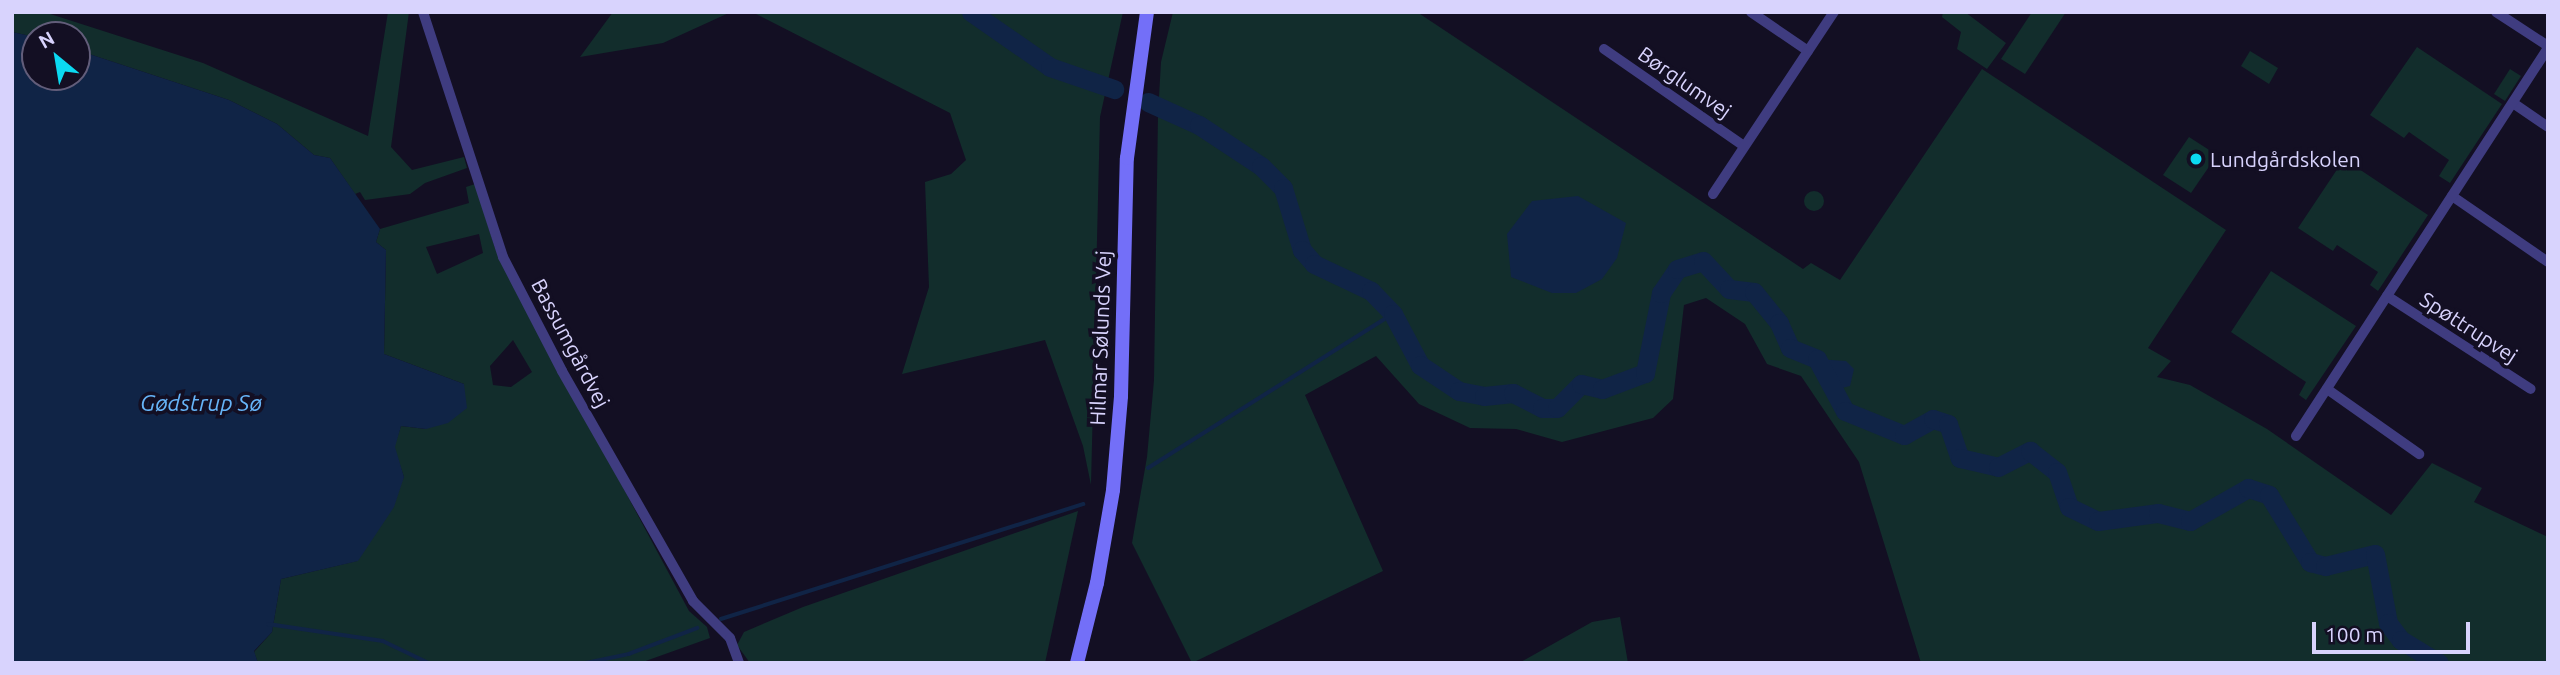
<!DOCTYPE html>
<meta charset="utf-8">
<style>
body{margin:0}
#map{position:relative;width:2560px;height:675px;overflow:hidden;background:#130f23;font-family:Ubuntu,sans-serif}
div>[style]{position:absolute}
.green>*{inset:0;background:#122d2c}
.round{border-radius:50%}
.water>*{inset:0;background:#102446}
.stream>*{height:3.5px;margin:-1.75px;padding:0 1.75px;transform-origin:1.75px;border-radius:1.75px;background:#102446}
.river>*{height:19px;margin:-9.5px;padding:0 9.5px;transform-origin:9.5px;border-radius:9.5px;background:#102446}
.street>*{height:10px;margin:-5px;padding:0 5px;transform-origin:5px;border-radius:5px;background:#3f3c80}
.secondary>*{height:14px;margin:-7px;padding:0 7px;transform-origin:7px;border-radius:7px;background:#736ff8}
.dots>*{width:19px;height:19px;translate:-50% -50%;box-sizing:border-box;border:4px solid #130f23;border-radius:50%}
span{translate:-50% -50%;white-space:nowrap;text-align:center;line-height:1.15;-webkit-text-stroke:7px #130f23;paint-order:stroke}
.street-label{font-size:21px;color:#d8d3fd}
.poi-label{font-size:21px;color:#d8d3fd}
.left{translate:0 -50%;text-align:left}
.water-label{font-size:23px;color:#66b4f8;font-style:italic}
.frame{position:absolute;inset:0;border:14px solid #d8d3fd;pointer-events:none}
.north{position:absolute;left:21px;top:21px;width:70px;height:70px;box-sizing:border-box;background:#130f23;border:2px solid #625d7a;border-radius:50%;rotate:330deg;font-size:19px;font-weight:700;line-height:28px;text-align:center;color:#d8d3fd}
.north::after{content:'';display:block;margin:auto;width:24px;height:32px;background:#0bd9f1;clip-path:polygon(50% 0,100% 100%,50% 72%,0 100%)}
.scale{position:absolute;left:2312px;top:622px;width:158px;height:32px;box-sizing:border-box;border:4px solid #d8d3fd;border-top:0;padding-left:9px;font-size:21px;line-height:24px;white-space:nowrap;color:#d8d3fd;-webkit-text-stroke:5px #130f23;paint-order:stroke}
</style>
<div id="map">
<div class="green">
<i style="clip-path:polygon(12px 12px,44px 12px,203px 63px,368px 136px,388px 12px,409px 12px,391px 147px,412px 170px,464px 157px,467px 168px,425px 183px,410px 194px,365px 200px,360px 192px,355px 194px,330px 158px,314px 155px,277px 124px,229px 100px,77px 50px,77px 35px,35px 37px,12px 32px)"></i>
<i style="clip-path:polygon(613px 12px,731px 12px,663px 43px,580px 57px)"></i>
<i style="clip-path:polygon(752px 12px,1123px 12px,1100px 117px,1091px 485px,1083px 446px,1045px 340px,902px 374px,929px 287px,925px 182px,951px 174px,966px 160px,950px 113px)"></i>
<i style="clip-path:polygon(1173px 12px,1417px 12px,1803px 269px,1811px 263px,1840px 280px,1982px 69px,2226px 230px,2148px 348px,2171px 361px,2157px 377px,2190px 385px,2267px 429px,2391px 515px,2432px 463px,2482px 488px,2474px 502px,2548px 537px,2548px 663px,1921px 663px,1859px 462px,1801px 376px,1767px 364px,1745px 324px,1706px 298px,1684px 305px,1673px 399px,1653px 418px,1562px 442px,1516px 429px,1470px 428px,1419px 404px,1376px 356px,1305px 395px,1383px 571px,1192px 663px,1132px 543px,1147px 457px,1154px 380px,1158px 114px,1161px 62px)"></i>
<i style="clip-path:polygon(1943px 12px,1965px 12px,2006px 43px,1987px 69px,1957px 49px,1961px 32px,1942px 17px)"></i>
<i style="clip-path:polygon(2032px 12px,2066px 12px,2025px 74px,2001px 59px)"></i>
<i style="clip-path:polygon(2417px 47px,2502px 104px,2450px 183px,2439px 176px,2449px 160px,2409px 132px,2404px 138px,2370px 115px)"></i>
<i style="clip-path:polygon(2250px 51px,2278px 68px,2269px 84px,2241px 66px)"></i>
<i style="clip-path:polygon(2510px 69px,2521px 76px,2505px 101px,2494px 94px)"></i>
<i style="clip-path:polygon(2189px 137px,2217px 155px,2191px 193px,2163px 175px)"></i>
<i style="clip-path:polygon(2344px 159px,2428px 215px,2378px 291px,2370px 285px,2378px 272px,2337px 245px,2333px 251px,2298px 228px)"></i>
<i style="clip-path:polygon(evenodd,475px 184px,495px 248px,689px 611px,707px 627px,710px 638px,640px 663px,258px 663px,254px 652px,272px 632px,281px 579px,357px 561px,404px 477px,394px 447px,401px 426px,426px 429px,464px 384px,384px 354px,386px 250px,376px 242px,380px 229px,469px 203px,466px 187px,475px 184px,479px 234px,483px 253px,437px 274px,426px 247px,479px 234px,475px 184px,513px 340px,532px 372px,511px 387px,493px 385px,490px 366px,513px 340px)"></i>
<i class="round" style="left:1804px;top:191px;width:20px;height:20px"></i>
<i style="clip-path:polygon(2271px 271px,2356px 326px,2306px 400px,2299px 395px,2306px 382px,2231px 332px)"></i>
<i style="clip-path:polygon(1078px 511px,1045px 663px,750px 663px,737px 645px,744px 632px,803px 607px)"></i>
<i style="clip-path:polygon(1620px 617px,1628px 663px,1519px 663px,1592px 622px)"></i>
</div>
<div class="water">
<i style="clip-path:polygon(12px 32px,35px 37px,35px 77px,77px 77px,77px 50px,229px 100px,277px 124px,314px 155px,330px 158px,380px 229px,376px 242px,386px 250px,384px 354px,464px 384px,467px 408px,448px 423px,426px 429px,401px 426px,395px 447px,404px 477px,394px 507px,358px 561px,281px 579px,272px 632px,254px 651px,258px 663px,12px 663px)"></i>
<i style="clip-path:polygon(1578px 196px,1626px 223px,1617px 258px,1602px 279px,1576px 293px,1552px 293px,1511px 277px,1507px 234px,1532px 201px)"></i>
<i style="clip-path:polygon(1817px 359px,1846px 361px,1854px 369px,1850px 386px,1834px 390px)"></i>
</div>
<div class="stream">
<i style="left:1148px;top:468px;width:289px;rotate:-32.2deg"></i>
<i style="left:721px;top:619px;width:380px;rotate:-17.6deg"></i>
<i style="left:268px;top:624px;width:116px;rotate:8.4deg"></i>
<i style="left:383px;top:641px;width:51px;rotate:25.6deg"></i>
<i style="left:586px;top:663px;width:44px;rotate:-11.8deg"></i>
<i style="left:629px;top:654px;width:73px;rotate:-20.9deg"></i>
</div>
<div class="river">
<i style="left:971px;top:12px;width:96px;rotate:34.8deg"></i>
<i style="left:1050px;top:67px;width:68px;rotate:19deg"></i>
<i style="left:1148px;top:102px;width:56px;rotate:24.3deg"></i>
<i style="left:1199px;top:125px;width:74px;rotate:33.5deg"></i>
<i style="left:1261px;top:166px;width:31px;rotate:45deg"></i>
<i style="left:1283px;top:188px;width:65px;rotate:73deg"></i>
<i style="left:1302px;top:250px;width:18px;rotate:49deg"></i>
<i style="left:1314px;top:264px;width:63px;rotate:25.3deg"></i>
<i style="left:1371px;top:291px;width:32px;rotate:46deg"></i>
<i style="left:1393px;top:314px;width:58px;rotate:62.1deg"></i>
<i style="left:1420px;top:365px;width:47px;rotate:33.7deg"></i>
<i style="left:1459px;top:391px;width:25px;rotate:11deg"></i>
<i style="left:1484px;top:396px;width:29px;rotate:-6deg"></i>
<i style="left:1513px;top:393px;width:33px;rotate:27deg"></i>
<i style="left:1542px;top:408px;width:15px"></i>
<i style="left:1557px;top:408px;width:34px;rotate:-45deg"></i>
<i style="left:1581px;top:384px;width:22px;rotate:13deg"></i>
<i style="left:1602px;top:389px;width:46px;rotate:-20.4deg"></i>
<i style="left:1645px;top:373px;width:82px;rotate:-78.7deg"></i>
<i style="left:1661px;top:293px;width:29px;rotate:-56deg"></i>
<i style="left:1677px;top:269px;width:27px;rotate:-17deg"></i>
<i style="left:1703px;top:261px;width:38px;rotate:47deg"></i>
<i style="left:1729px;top:289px;width:25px;rotate:7deg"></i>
<i style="left:1754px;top:292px;width:40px;rotate:51deg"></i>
<i style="left:1779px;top:323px;width:27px;rotate:66deg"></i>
<i style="left:1790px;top:348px;width:29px;rotate:22deg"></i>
<i style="left:1817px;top:359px;width:59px;rotate:61.7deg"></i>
<i style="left:1845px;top:411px;width:64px;rotate:22.1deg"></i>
<i style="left:1904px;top:435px;width:33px;rotate:-29deg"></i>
<i style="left:1933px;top:419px;width:16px;rotate:18deg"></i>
<i style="left:1948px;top:424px;width:36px;rotate:71deg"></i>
<i style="left:1960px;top:458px;width:39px;rotate:13deg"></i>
<i style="left:1998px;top:467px;width:36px;rotate:-27deg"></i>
<i style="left:2030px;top:451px;width:34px;rotate:38deg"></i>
<i style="left:2057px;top:472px;width:37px;rotate:71deg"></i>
<i style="left:2069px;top:507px;width:32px;rotate:26deg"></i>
<i style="left:2098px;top:521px;width:61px;rotate:-7.6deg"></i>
<i style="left:2158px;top:513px;width:33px;rotate:14deg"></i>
<i style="left:2190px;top:521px;width:67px;rotate:-29.6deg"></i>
<i style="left:2248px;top:488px;width:22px;rotate:18deg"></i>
<i style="left:2269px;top:495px;width:79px;rotate:58.5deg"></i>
<i style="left:2310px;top:562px;width:16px;rotate:15deg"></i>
<i style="left:2325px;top:566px;width:51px;rotate:-13.5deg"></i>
<i style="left:2375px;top:554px;width:70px;rotate:79.3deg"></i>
<i style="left:2388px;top:623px;width:21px;rotate:53deg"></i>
<i style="left:2401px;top:640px;width:44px;rotate:31.2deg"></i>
</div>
<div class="street">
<i style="left:423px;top:12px;width:258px;rotate:71.9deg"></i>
<i style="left:503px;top:257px;width:128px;rotate:62.6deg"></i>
<i style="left:562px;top:371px;width:265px;rotate:60.3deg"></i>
<i style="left:693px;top:601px;width:52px;rotate:45deg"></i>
<i style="left:730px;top:638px;width:27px;rotate:70deg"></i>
<i style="left:1751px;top:12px;width:69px;rotate:34.4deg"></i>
<i style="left:2496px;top:12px;width:62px;rotate:33.2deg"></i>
<i style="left:1604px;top:49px;width:170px;rotate:34.7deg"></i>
<i style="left:2513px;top:103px;width:42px;rotate:34.4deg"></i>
<i style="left:1713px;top:194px;width:219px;rotate:-56.4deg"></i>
<i style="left:2452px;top:196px;width:116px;rotate:34.5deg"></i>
<i style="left:2387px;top:296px;width:171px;rotate:32.9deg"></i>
<i style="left:2327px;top:389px;width:113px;rotate:35.2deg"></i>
<i style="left:2296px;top:436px;width:463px;rotate:-57deg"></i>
</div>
<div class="secondary">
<i style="left:1077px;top:663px;width:82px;rotate:-76deg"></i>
<i style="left:1097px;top:583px;width:94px;rotate:-80.2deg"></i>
<i style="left:1113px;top:490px;width:94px;rotate:-85.1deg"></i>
<i style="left:1121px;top:396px;width:238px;rotate:-88.6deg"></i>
<i style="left:1127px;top:158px;width:147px;rotate:-82.2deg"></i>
</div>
<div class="dots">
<i style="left:2196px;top:159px;background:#0bd9f1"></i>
</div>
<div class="street-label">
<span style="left:1685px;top:82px;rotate:35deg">Børglumvej</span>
<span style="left:2469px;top:327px;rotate:33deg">Spøttrupvej</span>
<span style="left:1100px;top:338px;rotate:-88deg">Hilmar Sølunds Vej</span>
<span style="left:571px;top:343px;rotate:62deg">Bassumgårdvej</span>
</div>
<div class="poi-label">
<span class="left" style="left:2210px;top:159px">Lundgårdskolen</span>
</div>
<div class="water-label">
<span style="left:201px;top:403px">Gødstrup Sø</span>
</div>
<div class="frame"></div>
<div class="north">N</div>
<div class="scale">100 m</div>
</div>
